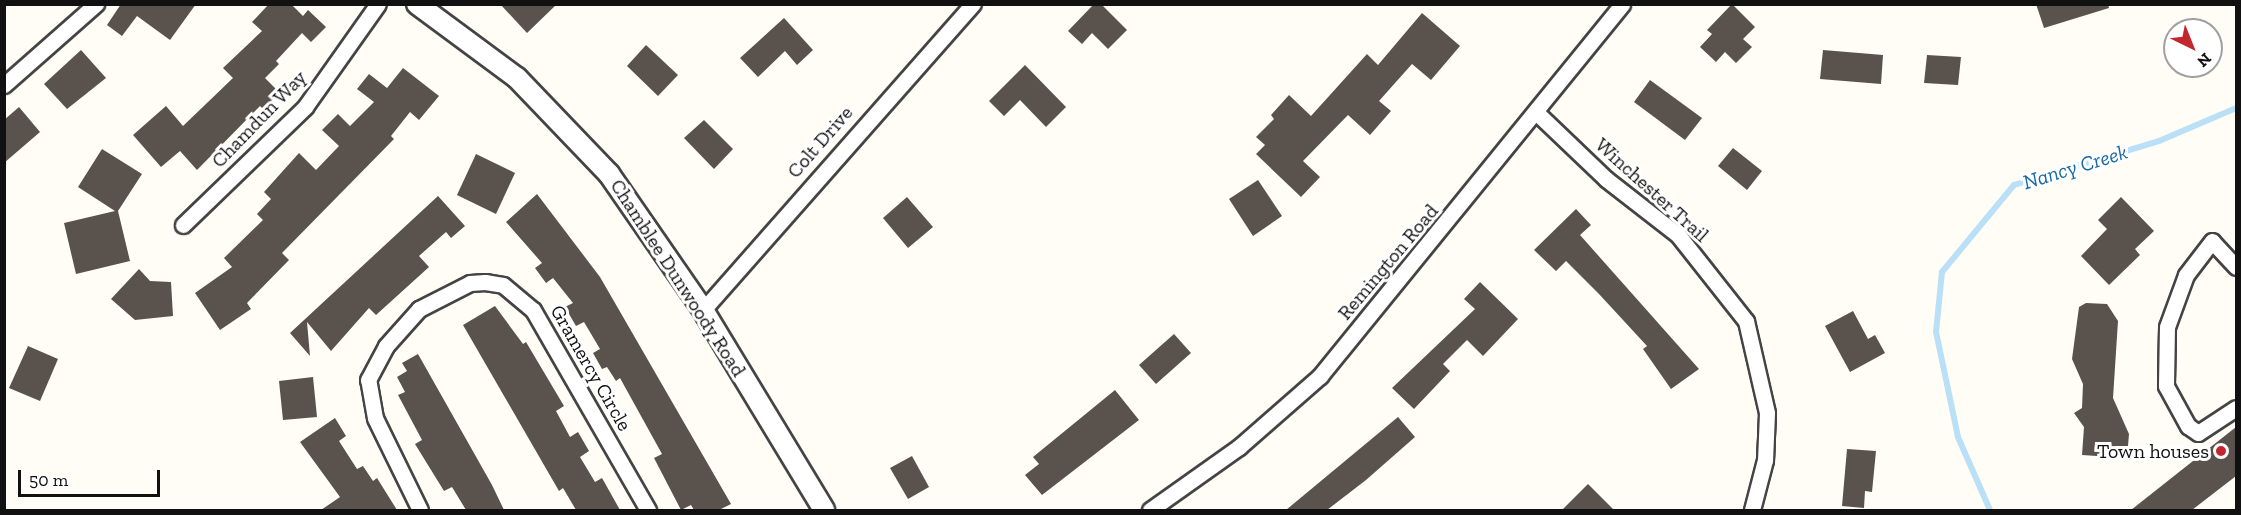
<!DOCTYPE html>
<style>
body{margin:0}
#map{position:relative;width:2241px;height:515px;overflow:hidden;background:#fffdf5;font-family:"Zilla Slab",serif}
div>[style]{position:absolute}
.stream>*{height:6px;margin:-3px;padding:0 3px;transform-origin:3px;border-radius:3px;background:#b9e0f7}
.building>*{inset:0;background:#5a524d}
.roads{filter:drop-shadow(2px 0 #444) drop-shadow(-2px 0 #444) drop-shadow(0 2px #444) drop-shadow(0 -2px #444)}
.minor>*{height:15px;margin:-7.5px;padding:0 7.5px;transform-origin:7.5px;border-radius:7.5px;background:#fff}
.tertiary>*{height:20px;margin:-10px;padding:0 10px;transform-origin:10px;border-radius:10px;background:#fff}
.dots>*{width:16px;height:16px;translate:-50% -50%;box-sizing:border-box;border:3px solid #fff;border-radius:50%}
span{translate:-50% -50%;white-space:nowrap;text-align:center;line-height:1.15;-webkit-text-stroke:6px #fff;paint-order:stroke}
.street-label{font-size:20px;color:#111}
.poi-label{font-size:20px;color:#111}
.right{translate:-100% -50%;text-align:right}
.water-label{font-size:21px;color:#1768a6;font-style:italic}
.frame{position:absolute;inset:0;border:6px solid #111;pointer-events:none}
.north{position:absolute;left:2163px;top:18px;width:60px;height:60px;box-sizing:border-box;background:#fff;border:2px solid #a0a0a0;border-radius:50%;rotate:137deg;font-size:16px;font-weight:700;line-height:24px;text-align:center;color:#111}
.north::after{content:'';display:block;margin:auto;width:21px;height:27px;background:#c4262e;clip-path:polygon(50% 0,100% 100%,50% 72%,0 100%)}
.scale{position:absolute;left:18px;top:470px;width:142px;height:27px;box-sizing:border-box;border:3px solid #111;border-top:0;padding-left:8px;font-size:18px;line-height:21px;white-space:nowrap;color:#111;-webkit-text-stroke:4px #fff;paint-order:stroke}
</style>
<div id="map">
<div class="stream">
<i style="left:1990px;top:510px;width:80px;rotate:-113.7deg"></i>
<i style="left:1958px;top:437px;width:107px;rotate:-101.8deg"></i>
<i style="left:1936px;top:332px;width:60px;rotate:-84.3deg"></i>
<i style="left:1942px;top:272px;width:113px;rotate:-50.4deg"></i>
<i style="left:2014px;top:185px;width:152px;rotate:-16.9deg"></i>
<i style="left:2159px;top:141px;width:84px;rotate:-23.2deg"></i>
</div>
<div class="building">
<i style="clip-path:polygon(121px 4px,196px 4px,170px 40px,137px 16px,122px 36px,107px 25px)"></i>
<i style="clip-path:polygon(269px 4px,291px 4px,303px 16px,308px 10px,326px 27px,311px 42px,302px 33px,276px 61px,279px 64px,265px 78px,280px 93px,263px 109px,260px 106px,197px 170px,180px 151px,161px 167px,133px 135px,166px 106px,183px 126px,233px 78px,223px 68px,262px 31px,252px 22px)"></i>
<i style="clip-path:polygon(500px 4px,557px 4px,527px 33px)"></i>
<i style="clip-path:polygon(1094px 4px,1101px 4px,1127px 30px,1108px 49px,1092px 33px,1082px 44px,1068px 31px)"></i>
<i style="clip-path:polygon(1732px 4px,1755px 27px,1743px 39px,1752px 47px,1736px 63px,1725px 52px,1716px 62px,1700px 47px,1712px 34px,1707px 30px)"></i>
<i style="clip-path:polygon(2036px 4px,2108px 4px,2109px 8px,2044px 28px)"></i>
<i style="clip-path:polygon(1422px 13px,1460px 46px,1431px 80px,1412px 64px,1379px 101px,1391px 111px,1370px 135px,1348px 115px,1303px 161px,1320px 177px,1301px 197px,1256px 154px,1265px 145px,1256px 137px,1274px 119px,1271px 115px,1289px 95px,1311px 116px,1367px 54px,1378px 65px)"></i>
<i style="clip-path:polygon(784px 18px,813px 50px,797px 65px,785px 51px,758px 77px,740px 58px)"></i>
<i style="clip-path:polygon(646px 45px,678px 75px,658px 96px,627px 66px)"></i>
<i style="clip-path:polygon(81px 50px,106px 78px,67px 109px,44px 84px)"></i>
<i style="clip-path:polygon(1823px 50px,1883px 55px,1881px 84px,1820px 79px)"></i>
<i style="clip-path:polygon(1927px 55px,1961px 57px,1958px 85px,1924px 83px)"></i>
<i style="clip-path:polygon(1025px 65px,1066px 107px,1046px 127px,1020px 100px,1004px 116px,989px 101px)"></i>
<i style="clip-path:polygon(403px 68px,439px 96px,419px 120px,410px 112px,391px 136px,394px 139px,282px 253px,289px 260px,247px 303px,251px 309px,220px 330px,195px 293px,232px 267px,224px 258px,263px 220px,257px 214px,271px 199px,264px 192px,299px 153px,316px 170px,339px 146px,322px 130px,338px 114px,350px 126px,374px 102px,357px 89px,369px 74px,387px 88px)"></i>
<i style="clip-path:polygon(1650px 80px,1702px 118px,1685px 140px,1634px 102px)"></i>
<i style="clip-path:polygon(19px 107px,40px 132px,4px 163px,4px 120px)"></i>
<i style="clip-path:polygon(704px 120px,733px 149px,714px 169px,684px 138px)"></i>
<i style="clip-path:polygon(1733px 148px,1762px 171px,1747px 190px,1718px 166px)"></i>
<i style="clip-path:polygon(102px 149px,142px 174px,118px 211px,130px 261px,76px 274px,64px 223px,115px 211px,78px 187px)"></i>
<i style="clip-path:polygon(476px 154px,515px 173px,496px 214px,457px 195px)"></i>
<i style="clip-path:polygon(1258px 180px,1282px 216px,1253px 236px,1229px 199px)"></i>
<i style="clip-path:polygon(537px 194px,600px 277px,731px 504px,719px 510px,694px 510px,691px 505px,681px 510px,654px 458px,662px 454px,620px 378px,616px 381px,607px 367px,602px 369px,593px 353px,600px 349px,584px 322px,576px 326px,565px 307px,573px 303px,553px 278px,546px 283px,535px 268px,542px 263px,506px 222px)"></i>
<i style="clip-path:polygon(438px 196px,465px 226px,451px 238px,446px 232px,419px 256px,429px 267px,376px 315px,369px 308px,331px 351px,307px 322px,310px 356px,290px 333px)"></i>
<i style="clip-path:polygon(907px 197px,933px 227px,908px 248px,883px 218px)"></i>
<i style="clip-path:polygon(2121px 197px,2154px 231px,2135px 249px,2140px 255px,2109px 285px,2081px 256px,2107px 229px,2098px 220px)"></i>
<i style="clip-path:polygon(1576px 209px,1591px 225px,1580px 235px,1699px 369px,1671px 389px,1643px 349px,1647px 346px,1599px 294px,1566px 261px,1556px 271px,1534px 250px)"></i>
<i style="clip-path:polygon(139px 269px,150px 281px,171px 282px,173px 316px,135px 320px,111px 299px)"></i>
<i style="clip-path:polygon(1480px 282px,1518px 319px,1483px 356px,1467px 340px,1443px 364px,1450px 371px,1414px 409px,1392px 388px,1475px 309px,1464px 299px)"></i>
<i style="clip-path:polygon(2086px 303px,2107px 304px,2118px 321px,2113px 398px,2129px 434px,2127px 458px,2082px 455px,2084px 427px,2074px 413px,2082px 408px,2083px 384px,2072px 359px,2079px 307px)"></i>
<i style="clip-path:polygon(495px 306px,523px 344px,526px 342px,564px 406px,556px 411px,570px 437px,578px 432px,589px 451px,580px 457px,595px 482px,602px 478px,620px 510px,576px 510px,563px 488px,559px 491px,463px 325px)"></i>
<i style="clip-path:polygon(1853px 311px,1868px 339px,1875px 335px,1885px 353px,1850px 372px,1825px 326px)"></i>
<i style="clip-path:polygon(1174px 334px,1191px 353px,1156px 384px,1139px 365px)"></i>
<i style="clip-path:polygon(28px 346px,58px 359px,40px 401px,9px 388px)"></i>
<i style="clip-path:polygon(418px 354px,492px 485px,504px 510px,466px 510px,452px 487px,444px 491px,415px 444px,422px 440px,398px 395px,405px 392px,397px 377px,407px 371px,402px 363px)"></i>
<i style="clip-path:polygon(313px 377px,317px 417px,283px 420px,279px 381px)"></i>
<i style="clip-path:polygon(1115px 390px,1139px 420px,1042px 495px,1025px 475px,1039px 464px,1033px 457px)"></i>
<i style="clip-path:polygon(1398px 417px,1415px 437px,1366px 480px,1327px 510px,1286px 510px)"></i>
<i style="clip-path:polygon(335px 418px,346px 436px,339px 441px,357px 469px,363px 466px,373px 481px,377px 478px,397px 510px,321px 510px,340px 497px,300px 442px)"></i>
<i style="clip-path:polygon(2236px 427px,2236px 476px,2192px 510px,2131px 510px)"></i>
<i style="clip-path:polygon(1847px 449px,1876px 451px,1872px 492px,1865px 491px,1864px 508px,1842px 506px)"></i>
<i style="clip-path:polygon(912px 456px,929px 487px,908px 499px,890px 468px)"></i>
<i style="clip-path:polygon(1588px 484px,1614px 510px,1562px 510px)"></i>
</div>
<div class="roads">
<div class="minor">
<i style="left:4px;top:85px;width:123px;rotate:-41.4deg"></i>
<i style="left:1538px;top:114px;width:94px;rotate:43.7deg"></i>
<i style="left:1606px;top:179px;width:91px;rotate:37.9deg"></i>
<i style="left:1678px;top:235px;width:110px;rotate:51.7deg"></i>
<i style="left:1746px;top:321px;width:94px;rotate:77.1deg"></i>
<i style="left:1767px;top:413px;width:47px;rotate:92.4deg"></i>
<i style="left:1765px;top:460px;width:52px;rotate:104.6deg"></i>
<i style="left:183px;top:225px;width:170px;rotate:-44deg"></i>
<i style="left:305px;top:107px;width:126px;rotate:-54.7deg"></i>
<i style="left:2236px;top:267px;width:35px;rotate:-133deg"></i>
<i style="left:2212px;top:241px;width:43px;rotate:127.4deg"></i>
<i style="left:2186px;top:275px;width:55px;rotate:110.1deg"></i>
<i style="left:2167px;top:327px;width:59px;rotate:91deg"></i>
<i style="left:2166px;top:386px;width:46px;rotate:61.2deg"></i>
<i style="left:2188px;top:426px;width:12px;rotate:35deg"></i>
<i style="left:2198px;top:433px;width:45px;rotate:-33.3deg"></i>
<i style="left:703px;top:310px;width:408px;rotate:-48.6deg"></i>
<i style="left:420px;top:510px;width:102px;rotate:-116.1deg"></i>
<i style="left:375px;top:418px;width:39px;rotate:-100deg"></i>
<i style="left:368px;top:380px;width:38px;rotate:-62deg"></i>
<i style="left:386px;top:346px;width:50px;rotate:-48.3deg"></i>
<i style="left:419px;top:309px;width:57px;rotate:-27deg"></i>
<i style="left:470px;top:283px;width:15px;rotate:-4deg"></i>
<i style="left:485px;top:282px;width:18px;rotate:9deg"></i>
<i style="left:503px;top:285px;width:39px;rotate:40deg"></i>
<i style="left:533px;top:310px;width:231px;rotate:60.1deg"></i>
<i style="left:1150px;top:510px;width:109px;rotate:-35.3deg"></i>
<i style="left:1239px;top:447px;width:108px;rotate:-41.2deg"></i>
<i style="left:1320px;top:376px;width:479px;rotate:-50.9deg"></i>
</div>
<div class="tertiary">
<i style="left:417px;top:4px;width:124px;rotate:36.5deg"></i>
<i style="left:517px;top:78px;width:133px;rotate:46.2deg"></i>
<i style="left:609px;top:174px;width:165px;rotate:55.3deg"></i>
<i style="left:703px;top:310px;width:234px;rotate:58.8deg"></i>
</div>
</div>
<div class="dots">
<i style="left:2221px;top:451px;background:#c4262e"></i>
</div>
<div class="street-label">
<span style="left:259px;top:119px;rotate:-46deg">Chamdun Way</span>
<span style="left:820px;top:142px;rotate:-49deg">Colt Drive</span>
<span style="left:1652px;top:190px;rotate:42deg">Winchester Trail</span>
<span style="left:1388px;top:262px;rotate:-50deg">Remington Road</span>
<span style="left:678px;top:278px;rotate:57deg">Chamblee Dunwoody Road</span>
<span style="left:591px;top:368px;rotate:60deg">Gramercy Circle</span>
</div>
<div class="poi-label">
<span class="right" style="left:2209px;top:451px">Town houses</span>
</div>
<div class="water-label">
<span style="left:2075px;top:167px;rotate:-17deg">Nancy Creek</span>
</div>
<div class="frame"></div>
<div class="north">N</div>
<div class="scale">50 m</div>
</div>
